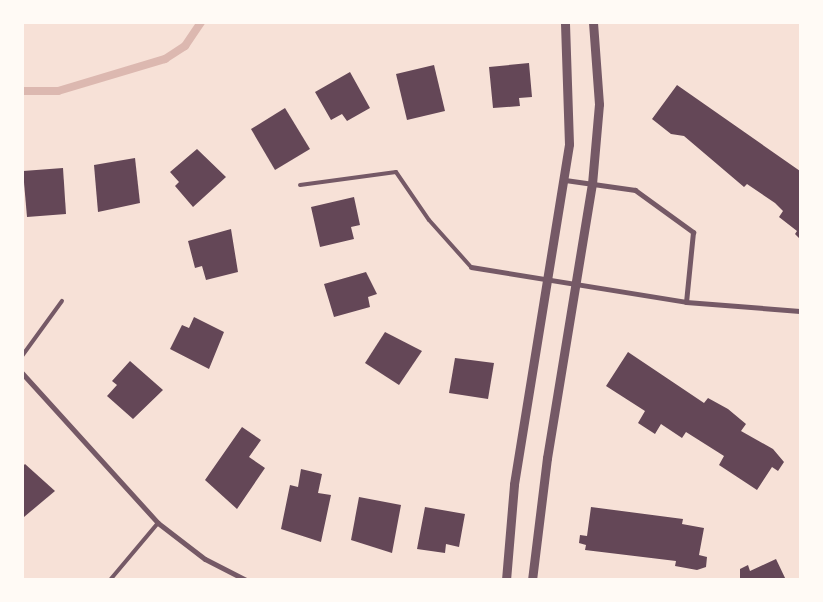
<!DOCTYPE html>
<style>
body{margin:0}
#map{position:relative;width:823px;height:602px;overflow:hidden;background:#f7e1d7;font-family:"Exo 2",sans-serif}
div>[style]{position:absolute}
.stream>*{height:8px;margin:-4px;padding:0 4px;transform-origin:4px;border-radius:4px;background:#dcb8b0}
.building>*{inset:0;background:#644757}
.service>*{height:4px;margin:-2px;padding:0 2px;transform-origin:2px;border-radius:2px;background:#755966}
.minor>*{height:5px;margin:-2.5px;padding:0 2.5px;transform-origin:2.5px;border-radius:2.5px;background:#755966}
.tertiary>*{height:9px;margin:-4.5px;padding:0 4.5px;transform-origin:4.5px;border-radius:4.5px;background:#755966}
span{translate:-50% -50%;white-space:nowrap;text-align:center;line-height:1.15;-webkit-text-stroke:4px #fffaf5;paint-order:stroke}
.frame{position:absolute;inset:0;border:24px solid #fffaf5;pointer-events:none}
</style>
<div id="map">
<div class="stream">
<i style="left:22px;top:91px;width:36px"></i>
<i style="left:58px;top:91px;width:112px;rotate:-16.7deg"></i>
<i style="left:165px;top:59px;width:24px;rotate:-33deg"></i>
<i style="left:185px;top:46px;width:29px;rotate:-56deg"></i>
</div>
<div class="building">
<i style="clip-path:polygon(529px 63px,532px 97px,519px 98px,520px 106px,493px 108px,489px 67px)"></i>
<i style="clip-path:polygon(434px 65px,445px 111px,407px 120px,396px 74px)"></i>
<i style="clip-path:polygon(350px 72px,370px 108px,347px 121px,342px 114px,331px 120px,315px 92px)"></i>
<i style="clip-path:polygon(677px 85px,800px 171px,800px 239px,795px 234px,797px 231px,779px 217px,783px 211px,775px 203px,747px 184px,744px 187px,684px 136px,671px 134px,652px 119px)"></i>
<i style="clip-path:polygon(285px 108px,310px 149px,275px 170px,251px 129px)"></i>
<i style="clip-path:polygon(197px 149px,226px 177px,193px 207px,175px 186px,179px 182px,170px 172px)"></i>
<i style="clip-path:polygon(135px 158px,140px 203px,98px 212px,94px 165px)"></i>
<i style="clip-path:polygon(63px 168px,66px 214px,27px 217px,23px 171px)"></i>
<i style="clip-path:polygon(354px 197px,360px 225px,351px 227px,354px 239px,320px 247px,311px 207px)"></i>
<i style="clip-path:polygon(231px 229px,238px 272px,206px 280px,202px 266px,195px 268px,188px 241px)"></i>
<i style="clip-path:polygon(366px 272px,377px 294px,368px 297px,370px 307px,334px 317px,324px 284px)"></i>
<i style="clip-path:polygon(194px 317px,224px 332px,209px 369px,170px 349px,182px 325px,189px 328px)"></i>
<i style="clip-path:polygon(385px 332px,422px 351px,399px 385px,365px 363px)"></i>
<i style="clip-path:polygon(628px 352px,704px 403px,708px 398px,728px 409px,746px 424px,741px 431px,773px 449px,784px 462px,778px 471px,772px 467px,757px 490px,719px 465px,724px 456px,686px 432px,682px 438px,661px 424px,655px 434px,638px 423px,645px 411px,606px 386px)"></i>
<i style="clip-path:polygon(455px 358px,494px 363px,488px 399px,449px 393px)"></i>
<i style="clip-path:polygon(130px 361px,163px 390px,133px 419px,107px 396px,117px 385px,112px 381px)"></i>
<i style="clip-path:polygon(242px 427px,261px 440px,249px 457px,265px 468px,237px 509px,205px 480px)"></i>
<i style="clip-path:polygon(25px 464px,55px 491px,24px 517px,22px 467px)"></i>
<i style="clip-path:polygon(301px 469px,322px 474px,318px 493px,331px 495px,321px 542px,281px 529px,290px 485px,298px 487px)"></i>
<i style="clip-path:polygon(359px 497px,401px 505px,392px 553px,351px 540px)"></i>
<i style="clip-path:polygon(425px 507px,465px 514px,459px 547px,446px 544px,445px 553px,417px 549px)"></i>
<i style="clip-path:polygon(591px 507px,683px 519px,682px 524px,704px 528px,699px 555px,707px 557px,706px 567px,697px 570px,675px 566px,676px 561px,585px 550px,586px 545px,579px 543px,580px 535px,587px 536px)"></i>
<i style="clip-path:polygon(776px 559px,786px 580px,740px 580px,740px 569px,748px 565px,750px 571px)"></i>
</div>
<div class="service">
<i style="left:300px;top:185px;width:97px;rotate:-7.7deg"></i>
<i style="left:396px;top:172px;width:58px;rotate:55.5deg"></i>
<i style="left:429px;top:220px;width:63px;rotate:48.2deg"></i>
<i style="left:22px;top:356px;width:68px;rotate:-54deg"></i>
<i style="left:110px;top:580px;width:75px;rotate:-49.9deg"></i>
</div>
<div class="minor">
<i style="left:565px;top:180px;width:71px;rotate:8.1deg"></i>
<i style="left:635px;top:190px;width:72px;rotate:35.9deg"></i>
<i style="left:693px;top:232px;width:70px;rotate:95.7deg"></i>
<i style="left:471px;top:267px;width:218px;rotate:9.2deg"></i>
<i style="left:686px;top:302px;width:114px;rotate:4.5deg"></i>
<i style="left:22px;top:373px;width:202px;rotate:47.8deg"></i>
<i style="left:158px;top:523px;width:59px;rotate:37.5deg"></i>
<i style="left:205px;top:559px;width:46px;rotate:27.1deg"></i>
</div>
<div class="tertiary">
<i style="left:506px;top:580px;width:96px;rotate:-85.2deg"></i>
<i style="left:514px;top:484px;width:344px;rotate:-80.8deg"></i>
<i style="left:569px;top:144px;width:122px;rotate:-91.9deg"></i>
<i style="left:532px;top:580px;width:123px;rotate:-83deg"></i>
<i style="left:547px;top:458px;width:278px;rotate:-80.7deg"></i>
<i style="left:592px;top:184px;width:80px;rotate:-85deg"></i>
<i style="left:599px;top:104px;width:82px;rotate:-94.2deg"></i>
</div>
<div class="frame"></div>
</div>
